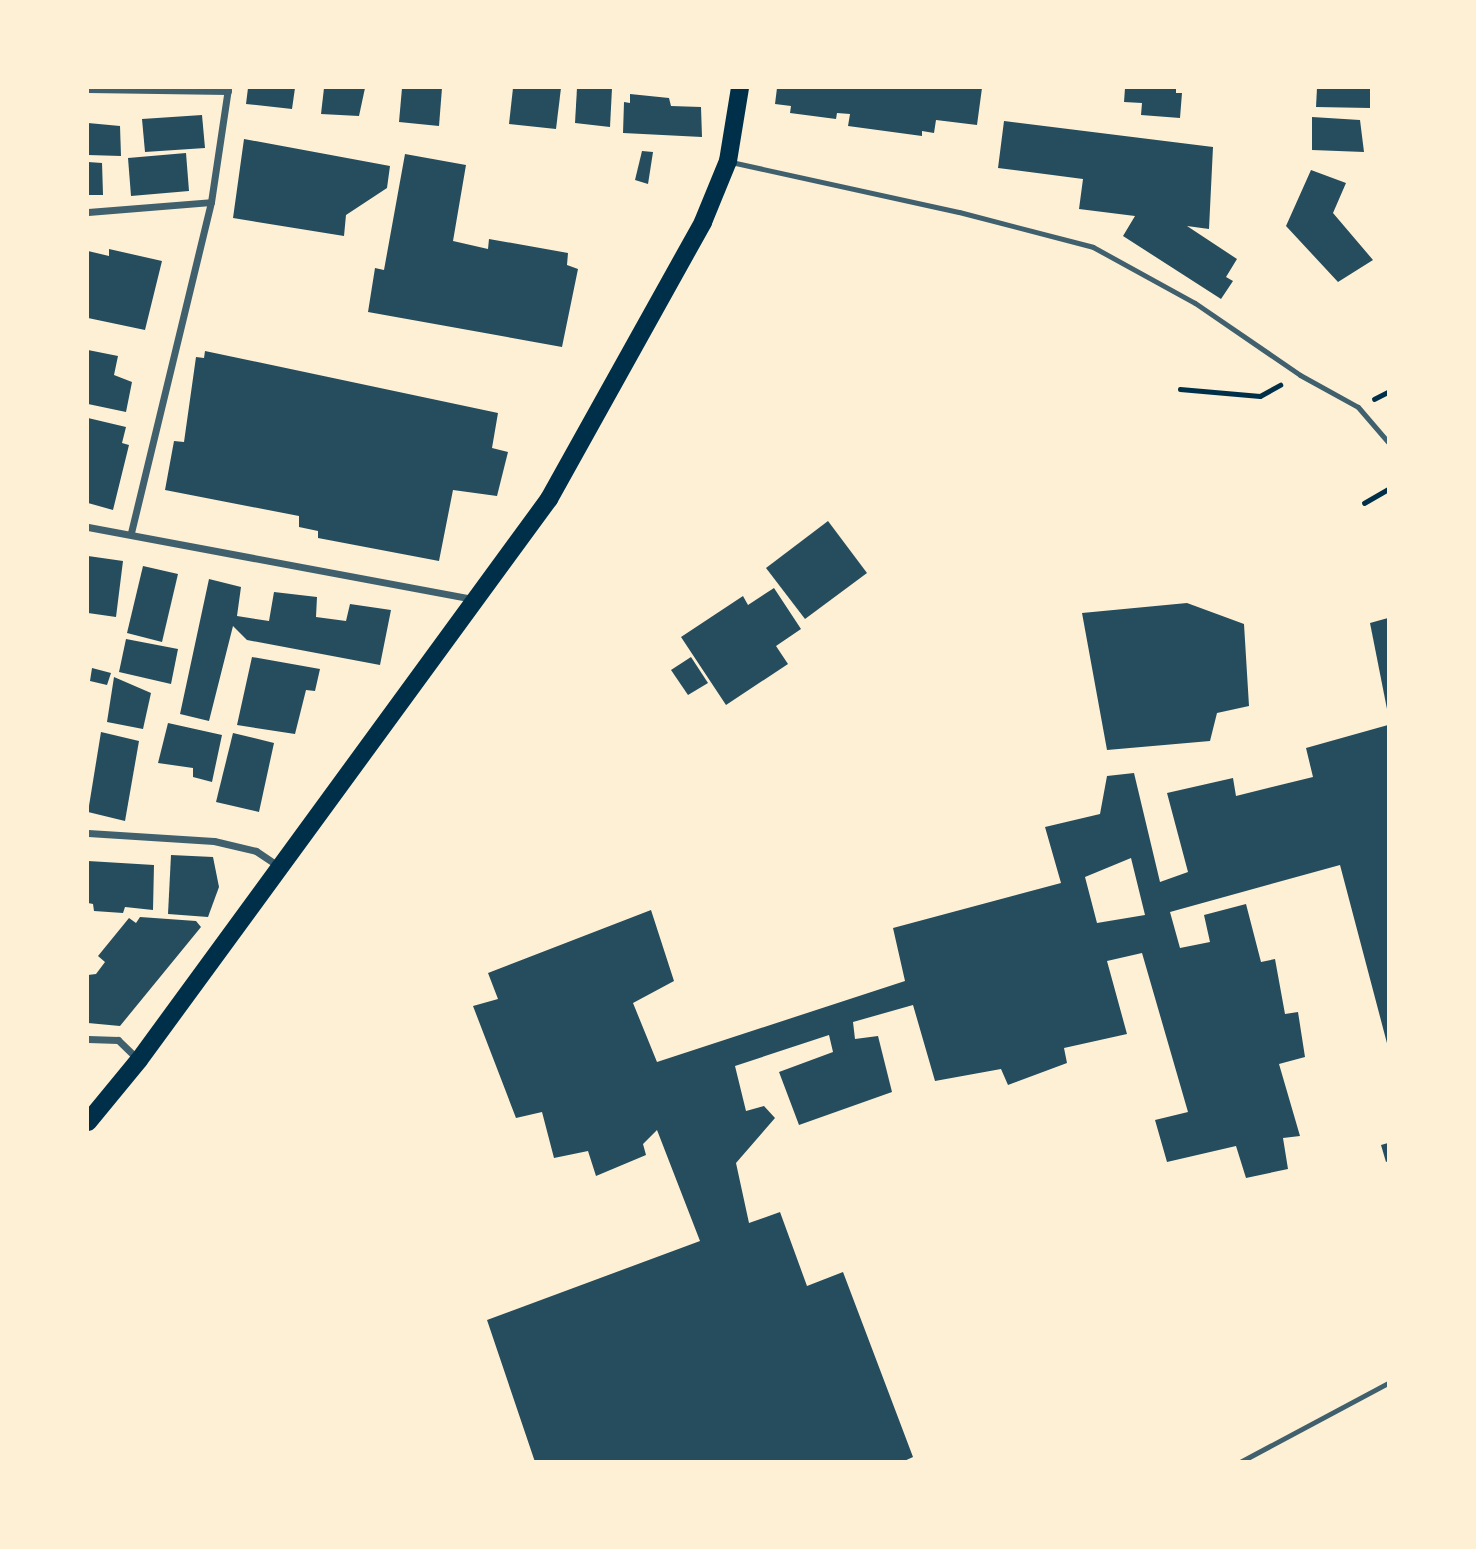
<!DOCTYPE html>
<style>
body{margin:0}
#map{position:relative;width:1476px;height:1549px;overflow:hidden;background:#fdf0d5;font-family:"Varela Round",sans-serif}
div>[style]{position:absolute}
.building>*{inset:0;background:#264d5e}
.path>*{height:4.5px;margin:-2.25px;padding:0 2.25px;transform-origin:2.25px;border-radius:2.25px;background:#003049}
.service>*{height:5px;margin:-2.5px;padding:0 2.5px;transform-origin:2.5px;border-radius:2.5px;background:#3f606c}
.minor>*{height:7px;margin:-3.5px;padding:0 3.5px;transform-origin:3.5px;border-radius:3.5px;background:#3f606c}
.primary>*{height:18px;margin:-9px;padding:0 9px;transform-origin:9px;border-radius:9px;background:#003049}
span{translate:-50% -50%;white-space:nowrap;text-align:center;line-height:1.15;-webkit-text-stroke:6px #fdf0d5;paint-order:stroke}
.frame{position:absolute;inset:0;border:89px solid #fdf0d5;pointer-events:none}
</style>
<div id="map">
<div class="building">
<i style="clip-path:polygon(248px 88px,295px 88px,292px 109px,246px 104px)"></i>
<i style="clip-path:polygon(324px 88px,365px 88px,359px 116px,321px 114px)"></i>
<i style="clip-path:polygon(402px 88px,442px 88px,439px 126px,399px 122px)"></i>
<i style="clip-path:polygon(513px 88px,561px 88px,556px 129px,509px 124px)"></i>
<i style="clip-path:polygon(577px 88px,612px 88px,610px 127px,575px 123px)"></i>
<i style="clip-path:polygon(777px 88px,982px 88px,977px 125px,936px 120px,934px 133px,922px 131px,922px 136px,848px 126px,850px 114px,837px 113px,836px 119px,790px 113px,791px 106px,775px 104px)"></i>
<i style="clip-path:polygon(1125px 88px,1176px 88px,1176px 93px,1182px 93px,1180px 118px,1141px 115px,1142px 103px,1124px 102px)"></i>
<i style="clip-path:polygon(1317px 88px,1370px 88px,1370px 108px,1316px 107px)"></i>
<i style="clip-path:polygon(630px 94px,669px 98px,671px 106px,701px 107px,702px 137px,623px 133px,624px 102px,630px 103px)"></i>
<i style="clip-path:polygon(202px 115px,205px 148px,145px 152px,142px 119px)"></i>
<i style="clip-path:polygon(1312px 117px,1360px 120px,1364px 152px,1312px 150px)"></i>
<i style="clip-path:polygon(1004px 121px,1213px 147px,1209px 229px,1187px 226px,1237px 259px,1226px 277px,1233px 281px,1221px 299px,1123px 236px,1135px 216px,1079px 209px,1083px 179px,998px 168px)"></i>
<i style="clip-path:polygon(88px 123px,120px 126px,121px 156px,88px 155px)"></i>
<i style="clip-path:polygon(244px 139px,390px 166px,387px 188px,346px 215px,344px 236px,233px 218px)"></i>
<i style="clip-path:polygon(642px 151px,653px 152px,648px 184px,635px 180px)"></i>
<i style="clip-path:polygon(186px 153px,189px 191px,131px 196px,128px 158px)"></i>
<i style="clip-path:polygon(405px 154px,466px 165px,453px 241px,488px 249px,489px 239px,568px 253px,567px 265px,578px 269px,562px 347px,368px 312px,375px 268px,384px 270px)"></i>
<i style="clip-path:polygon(88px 162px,102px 163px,103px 195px,88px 195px)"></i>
<i style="clip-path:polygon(1311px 170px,1346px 183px,1333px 213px,1373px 260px,1338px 282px,1286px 226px)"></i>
<i style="clip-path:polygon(109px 249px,162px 261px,145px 330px,88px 318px,88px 251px,109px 256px)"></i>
<i style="clip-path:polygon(88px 350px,118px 356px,114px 375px,132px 382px,126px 412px,88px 404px)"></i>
<i style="clip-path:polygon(205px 351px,498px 413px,492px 448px,508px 452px,497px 496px,453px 490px,439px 561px,318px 538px,318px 531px,299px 527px,299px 516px,165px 490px,174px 441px,184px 442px,196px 357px,204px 358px)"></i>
<i style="clip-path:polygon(88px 418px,126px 427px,122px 443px,129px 445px,113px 510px,88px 503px)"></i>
<i style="clip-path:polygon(828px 521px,867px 573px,805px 619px,766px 568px)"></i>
<i style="clip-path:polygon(88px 556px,123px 561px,116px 617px,88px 613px)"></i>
<i style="clip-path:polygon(143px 566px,178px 574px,162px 642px,127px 633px)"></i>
<i style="clip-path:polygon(209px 579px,241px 587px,237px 616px,269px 621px,274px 592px,317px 597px,316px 617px,346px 621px,350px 604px,391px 610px,380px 665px,247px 640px,233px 626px,209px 721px,180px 714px)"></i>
<i style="clip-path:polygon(774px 588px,801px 629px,776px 646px,788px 664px,726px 705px,681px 637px,743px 596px,748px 605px)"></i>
<i style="clip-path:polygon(1187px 603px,1244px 624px,1249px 706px,1217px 713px,1210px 741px,1107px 750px,1082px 613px)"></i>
<i style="clip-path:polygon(1388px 618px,1388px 709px,1387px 709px,1370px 623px)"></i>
<i style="clip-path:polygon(126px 639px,178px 649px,171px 684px,119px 672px)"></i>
<i style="clip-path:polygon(252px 657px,320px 669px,315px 691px,306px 690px,295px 734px,237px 725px)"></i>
<i style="clip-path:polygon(691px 657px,708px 683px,688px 695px,671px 670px)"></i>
<i style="clip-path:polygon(92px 668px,111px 673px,107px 685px,90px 681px)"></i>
<i style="clip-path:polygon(114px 677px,151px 693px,143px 729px,107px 722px)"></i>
<i style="clip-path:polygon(168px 723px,222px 735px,212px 782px,193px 777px,193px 768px,158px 763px)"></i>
<i style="clip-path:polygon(evenodd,1388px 725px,1388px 1047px,1340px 865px,1170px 912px,1180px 948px,1210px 942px,1204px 915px,1246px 904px,1261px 962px,1275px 959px,1285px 1014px,1298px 1012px,1305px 1057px,1279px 1064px,1300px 1136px,1283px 1138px,1288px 1169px,1246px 1178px,1236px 1146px,1167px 1162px,1155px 1120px,1188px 1112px,1142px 953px,1107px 961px,1127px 1034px,1064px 1048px,1067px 1063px,1008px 1085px,1001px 1069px,935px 1081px,913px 1005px,853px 1022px,855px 1039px,878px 1036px,892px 1092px,799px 1125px,779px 1072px,833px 1052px,829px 1035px,735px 1066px,746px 1111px,764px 1106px,775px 1118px,736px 1163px,749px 1223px,780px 1212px,807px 1286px,843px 1272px,913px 1457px,902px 1462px,535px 1462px,487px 1320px,700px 1241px,657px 1130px,643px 1144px,646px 1155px,596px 1176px,588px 1151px,554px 1158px,542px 1112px,516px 1118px,473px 1006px,498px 999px,488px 973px,651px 910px,674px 981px,633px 1003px,657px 1062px,905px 981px,893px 928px,1061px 883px,1045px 827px,1100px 814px,1107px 776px,1134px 773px,1160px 882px,1188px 872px,1167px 793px,1233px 778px,1236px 796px,1313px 777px,1306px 748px,1388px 725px,1131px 858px,1145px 915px,1097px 923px,1085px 877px,1131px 858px)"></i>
<i style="clip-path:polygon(101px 732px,139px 741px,125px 821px,88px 812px)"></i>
<i style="clip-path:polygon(233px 733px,274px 743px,259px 812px,216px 802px)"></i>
<i style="clip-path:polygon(171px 855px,213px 857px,219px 887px,208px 917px,168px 914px)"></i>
<i style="clip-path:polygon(88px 861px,154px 865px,153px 910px,125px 907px,123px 913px,94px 911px,93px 904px,88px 903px)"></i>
<i style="clip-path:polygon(140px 917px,196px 921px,201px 927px,120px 1026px,88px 1023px,88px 975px,96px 974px,105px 962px,98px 956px,129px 918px,136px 923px)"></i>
<i style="clip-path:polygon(1388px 1143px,1388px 1161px,1386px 1162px,1381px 1145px)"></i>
</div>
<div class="path">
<i style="left:1180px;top:389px;width:80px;rotate:5deg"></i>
<i style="left:1260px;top:396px;width:23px;rotate:-29deg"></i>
<i style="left:1374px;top:399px;width:16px;rotate:-27deg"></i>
<i style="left:1364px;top:503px;width:28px;rotate:-30deg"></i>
</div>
<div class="service">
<i style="left:731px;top:162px;width:233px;rotate:12.4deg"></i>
<i style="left:959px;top:212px;width:138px;rotate:14.6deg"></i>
<i style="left:1093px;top:247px;width:116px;rotate:28.8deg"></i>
<i style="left:1195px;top:303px;width:127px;rotate:34.4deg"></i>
<i style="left:1300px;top:375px;width:66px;rotate:28.9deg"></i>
<i style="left:1358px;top:407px;width:46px;rotate:49.4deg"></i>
<i style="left:1240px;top:1462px;width:168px;rotate:-28.1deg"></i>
</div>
<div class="minor">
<i style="left:88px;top:89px;width:140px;rotate:0.8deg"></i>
<i style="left:211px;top:202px;width:115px;rotate:-81.5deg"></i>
<i style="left:88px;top:212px;width:123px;rotate:-4.6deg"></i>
<i style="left:211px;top:202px;width:341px;rotate:103.6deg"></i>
<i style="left:88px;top:527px;width:391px;rotate:10.6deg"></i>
<i style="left:88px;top:833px;width:126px;rotate:3.6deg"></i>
<i style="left:214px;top:841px;width:43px;rotate:13.4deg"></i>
<i style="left:256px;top:851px;width:29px;rotate:34deg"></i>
<i style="left:88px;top:1039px;width:30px;rotate:2deg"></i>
<i style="left:118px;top:1040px;width:28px;rotate:44deg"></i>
</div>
<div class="primary">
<i style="left:88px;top:1122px;width:80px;rotate:-50.6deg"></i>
<i style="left:139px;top:1060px;width:695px;rotate:-53.84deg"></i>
<i style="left:549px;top:499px;width:317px;rotate:-60.9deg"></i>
<i style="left:703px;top:222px;width:66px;rotate:-67.7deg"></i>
<i style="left:728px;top:161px;width:74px;rotate:-80.7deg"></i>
</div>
<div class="frame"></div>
</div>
